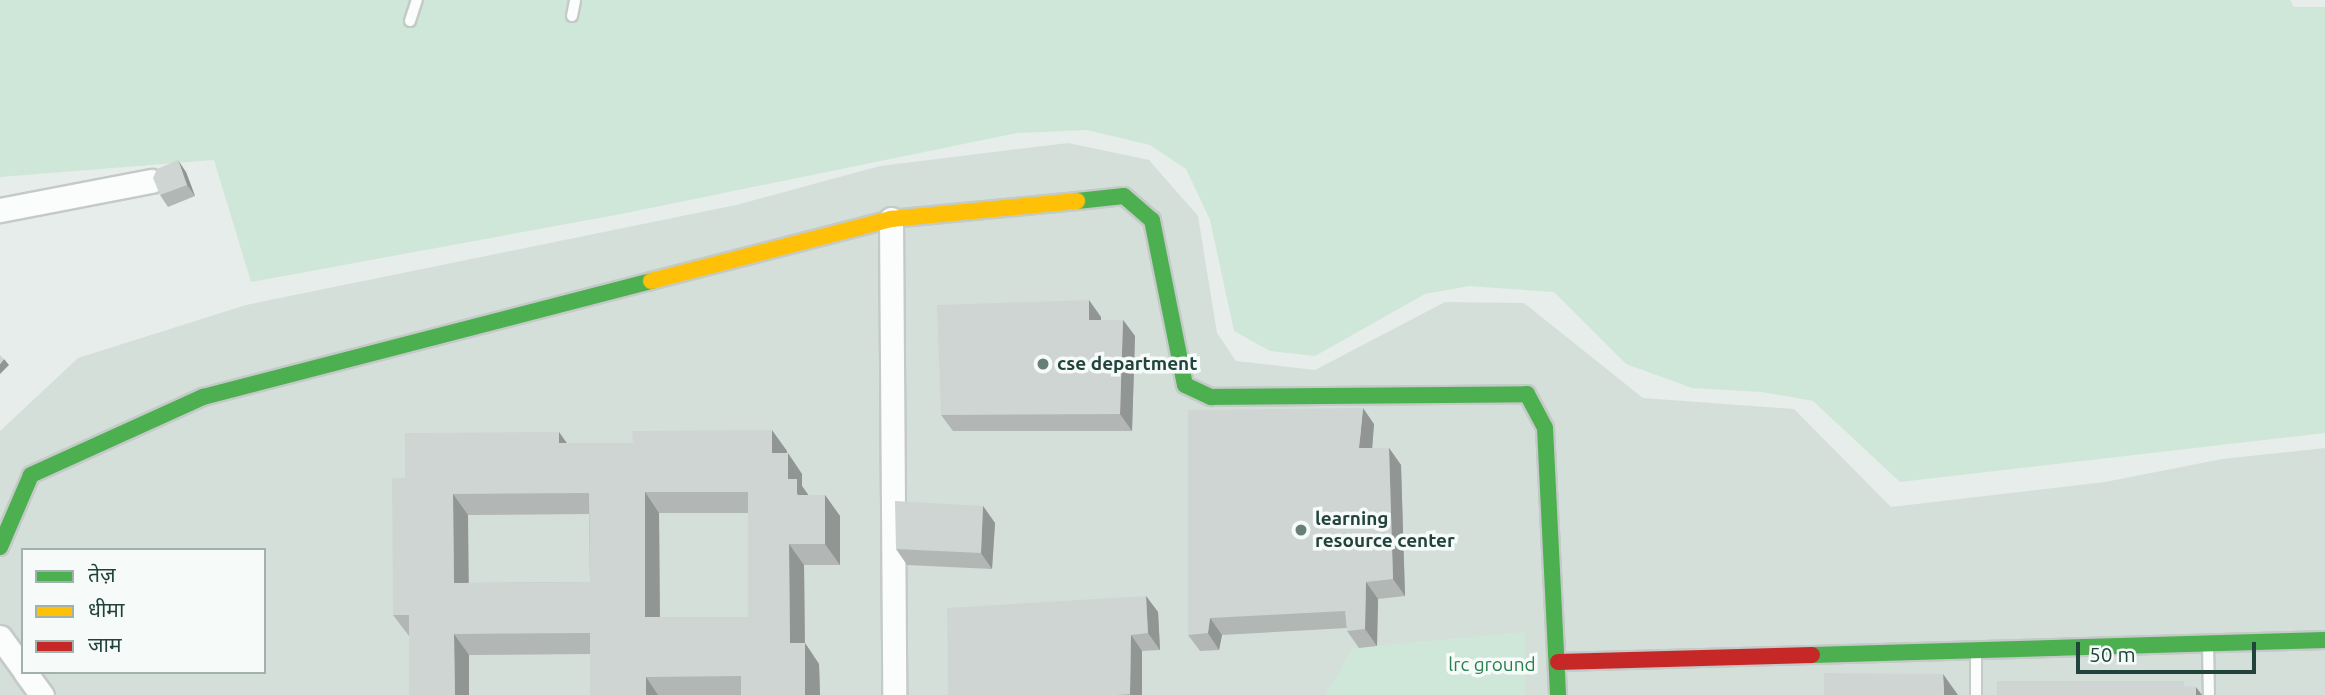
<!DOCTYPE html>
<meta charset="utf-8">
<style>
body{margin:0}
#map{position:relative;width:2325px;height:695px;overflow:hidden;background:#e7edea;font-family:Ubuntu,"Noto Sans Devanagari",sans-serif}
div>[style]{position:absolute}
.built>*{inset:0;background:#d5dfda}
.green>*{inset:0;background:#cfe7d8}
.roads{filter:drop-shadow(2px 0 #c4cac8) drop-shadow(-2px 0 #c4cac8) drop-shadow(0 2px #c4cac8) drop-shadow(0 -2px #c4cac8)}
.lane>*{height:10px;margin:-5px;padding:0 5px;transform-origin:5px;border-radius:5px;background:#fbfcfc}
.street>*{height:23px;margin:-11.5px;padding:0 11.5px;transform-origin:11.5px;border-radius:11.5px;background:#fbfcfc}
.fast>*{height:16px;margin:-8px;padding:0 8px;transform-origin:8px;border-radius:8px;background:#4caf50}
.slow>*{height:16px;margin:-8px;padding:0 8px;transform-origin:8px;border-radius:8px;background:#ffc107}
.jam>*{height:16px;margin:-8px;padding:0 8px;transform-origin:8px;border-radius:8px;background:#c62828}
.wall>*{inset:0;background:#b2b7b5}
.shaded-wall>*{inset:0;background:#919594}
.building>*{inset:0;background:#cfd5d3}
.dots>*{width:19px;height:19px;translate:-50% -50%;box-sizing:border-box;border:4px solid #f6fbf9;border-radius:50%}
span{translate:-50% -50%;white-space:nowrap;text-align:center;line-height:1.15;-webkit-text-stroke:7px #f6fbf9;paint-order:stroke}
.poi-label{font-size:19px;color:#22433c;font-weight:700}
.left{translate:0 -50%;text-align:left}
.park-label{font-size:19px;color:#277e4f}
.legend{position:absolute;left:21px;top:548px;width:245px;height:126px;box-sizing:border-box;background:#f6fbf9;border:2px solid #a1b1ad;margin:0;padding:9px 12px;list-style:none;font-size:21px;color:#22433c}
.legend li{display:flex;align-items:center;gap:14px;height:35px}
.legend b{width:35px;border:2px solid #a1b1ad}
.scale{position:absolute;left:2076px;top:642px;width:180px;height:32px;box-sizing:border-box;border:4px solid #22433c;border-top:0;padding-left:9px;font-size:21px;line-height:24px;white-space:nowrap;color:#22433c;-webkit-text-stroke:5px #f6fbf9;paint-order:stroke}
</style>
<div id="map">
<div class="built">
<i style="clip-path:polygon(evenodd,1068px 143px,1149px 160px,1198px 216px,1217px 333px,1236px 361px,1315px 370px,1445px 302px,1524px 303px,1643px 398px,1794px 409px,1891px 507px,2105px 482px,2222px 459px,2325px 448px,2325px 695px,0 695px,0 431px,78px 358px,246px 305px,736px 205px,880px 166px,1068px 143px,23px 550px,264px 550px,264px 672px,23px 672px,23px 550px)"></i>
</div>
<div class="green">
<i style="clip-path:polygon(0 0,2290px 0,2294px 7px,2325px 7px,2325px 433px,1900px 482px,1813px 401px,1762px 392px,1692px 388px,1626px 364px,1554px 292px,1469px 286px,1425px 294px,1315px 356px,1270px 351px,1234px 331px,1210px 220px,1186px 169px,1150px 145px,1087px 130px,1017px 133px,621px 214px,251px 282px,214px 160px,0 177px)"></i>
<i style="clip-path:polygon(1525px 632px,1525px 695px,1325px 695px,1353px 648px)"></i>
</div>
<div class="roads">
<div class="lane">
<i style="left:572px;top:16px;width:16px;rotate:-79deg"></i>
<i style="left:410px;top:21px;width:22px;rotate:-72deg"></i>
<i style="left:2208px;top:645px;width:50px;rotate:88.9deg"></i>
<i style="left:1976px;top:695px;width:43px;rotate:-90deg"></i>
</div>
<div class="street">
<i style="left:0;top:210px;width:154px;rotate:-10.9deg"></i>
<i style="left:891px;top:219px;width:476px;rotate:89.6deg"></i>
<i style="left:0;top:637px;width:39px;rotate:54deg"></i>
<i style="left:25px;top:672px;width:29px;rotate:54deg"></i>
</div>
<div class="fast">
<i style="left:1077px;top:201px;width:47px;rotate:-6.1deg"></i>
<i style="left:1124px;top:196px;width:37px;rotate:41deg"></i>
<i style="left:1152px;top:220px;width:168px;rotate:78.7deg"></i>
<i style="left:1185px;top:385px;width:29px;rotate:25deg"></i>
<i style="left:1211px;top:397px;width:316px;rotate:-0.5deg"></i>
<i style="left:1527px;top:394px;width:38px;rotate:62deg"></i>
<i style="left:1545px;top:428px;width:267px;rotate:87.2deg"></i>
<i style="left:0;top:547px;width:78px;rotate:-66.7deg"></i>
<i style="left:31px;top:475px;width:189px;rotate:-24.4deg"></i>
<i style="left:203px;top:397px;width:463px;rotate:-14.5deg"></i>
<i style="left:1812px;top:655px;width:513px;rotate:-1.67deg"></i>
</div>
<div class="slow">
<i style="left:651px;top:281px;width:248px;rotate:-14.5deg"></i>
<i style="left:891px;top:219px;width:187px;rotate:-5.5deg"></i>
</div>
<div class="jam">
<i style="left:1558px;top:662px;width:254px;rotate:-1.6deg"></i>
</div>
</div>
<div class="wall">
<i style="clip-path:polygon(186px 172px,195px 196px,168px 207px,160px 195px)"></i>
<i style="clip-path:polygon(1101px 317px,1101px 320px,1123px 320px,1135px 336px,1132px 431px,953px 431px,941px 415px)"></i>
<i style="clip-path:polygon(1374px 424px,1372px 448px,1389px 448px,1401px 465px,1405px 596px,1378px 599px,1377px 646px,1359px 648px,1347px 631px,1347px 628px,1222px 635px,1219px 650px,1200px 651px,1188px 635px)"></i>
<i style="clip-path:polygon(evenodd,567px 443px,787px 451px,787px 453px,802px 474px,802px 486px,808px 495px,825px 495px,840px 516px,840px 565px,804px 565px,805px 643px,819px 664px,820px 695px,590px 695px,590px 654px,469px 655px,469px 695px,409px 695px,409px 636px,393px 615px,405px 478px,567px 443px,659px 513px,748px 513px,748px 617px,660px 617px,659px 513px,567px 443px,589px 514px,590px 582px,468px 583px,468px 515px,589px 514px)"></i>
<i style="clip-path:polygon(983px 506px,995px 523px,992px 569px,907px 565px,896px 549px)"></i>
<i style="clip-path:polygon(1146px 596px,1158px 612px,1160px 650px,1142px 651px,1142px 695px,948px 695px)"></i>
</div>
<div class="shaded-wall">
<i style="clip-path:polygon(178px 160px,186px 172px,195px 196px,187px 185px)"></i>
<i style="clip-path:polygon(1089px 300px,1101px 317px,1101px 337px,1089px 320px)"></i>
<i style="clip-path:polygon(1123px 320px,1135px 336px,1132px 431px,1120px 414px)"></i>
<i style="clip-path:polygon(4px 359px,9px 365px,0 374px,0 364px)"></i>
<i style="clip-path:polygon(1363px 408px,1374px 424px,1371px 464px,1359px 448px)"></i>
<i style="clip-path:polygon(772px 430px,787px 451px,787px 474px,772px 453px)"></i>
<i style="clip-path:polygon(559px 432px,574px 453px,559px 443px)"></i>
<i style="clip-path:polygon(1389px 448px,1401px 465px,1405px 596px,1393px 579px)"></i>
<i style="clip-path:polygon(788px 453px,802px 474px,802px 486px,812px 500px,812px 516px,788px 479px)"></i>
<i style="clip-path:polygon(645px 492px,659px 513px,660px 638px,645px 617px)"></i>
<i style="clip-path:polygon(453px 494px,468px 515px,469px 604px,454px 583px)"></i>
<i style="clip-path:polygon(825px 495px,840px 516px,840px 565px,825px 544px)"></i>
<i style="clip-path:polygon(983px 506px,995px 523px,992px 569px,981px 553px)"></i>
<i style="clip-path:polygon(789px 544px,804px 565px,805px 664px,790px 643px)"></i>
<i style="clip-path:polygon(1366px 582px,1378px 599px,1377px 646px,1365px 629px)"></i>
<i style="clip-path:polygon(1146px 596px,1158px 612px,1160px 650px,1148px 633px)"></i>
<i style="clip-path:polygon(1210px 618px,1222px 635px,1219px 650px,1208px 633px)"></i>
<i style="clip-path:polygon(454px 634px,469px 655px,469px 695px,455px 695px)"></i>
<i style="clip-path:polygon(1131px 635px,1142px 651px,1142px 695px,1131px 695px,1130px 694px)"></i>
<i style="clip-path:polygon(805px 643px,819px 664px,820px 695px,805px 695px)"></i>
<i style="clip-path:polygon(1943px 674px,1958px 695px,1944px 695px)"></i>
<i style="clip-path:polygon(646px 677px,658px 695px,646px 695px)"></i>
<i style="clip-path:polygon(2196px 687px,2202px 695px,2196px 695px)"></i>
</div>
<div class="building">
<i style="clip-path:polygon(178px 160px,187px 185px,160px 195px,153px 178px,157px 169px)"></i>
<i style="clip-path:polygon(1089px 300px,1089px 320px,1123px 320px,1120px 414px,941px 415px,937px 305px)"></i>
<i style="clip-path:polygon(0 355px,4px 359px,0 364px)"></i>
<i style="clip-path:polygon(1363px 408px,1359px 448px,1389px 448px,1393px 579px,1366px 582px,1365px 629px,1347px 631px,1345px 611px,1210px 618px,1208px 633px,1188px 635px,1188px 410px)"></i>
<i style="clip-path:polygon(evenodd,772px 430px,772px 453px,788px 453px,788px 479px,797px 479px,797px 495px,825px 495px,825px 544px,789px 544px,790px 643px,805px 643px,805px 695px,741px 695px,741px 676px,646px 677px,646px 695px,590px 695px,590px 633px,454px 634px,455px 695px,409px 695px,409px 615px,393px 615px,392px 478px,405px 478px,405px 433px,559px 432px,559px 443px,633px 443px,632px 431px,772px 430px,645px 492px,748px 492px,748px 617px,645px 617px,645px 492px,772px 430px,589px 493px,590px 582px,454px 583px,453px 494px,589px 493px)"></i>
<i style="clip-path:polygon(895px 501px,983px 506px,981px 553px,896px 549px)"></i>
<i style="clip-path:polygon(1146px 596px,1148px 633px,1131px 635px,1130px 694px,1116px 695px,948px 695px,947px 608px)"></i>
<i style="clip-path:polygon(1824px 673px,1943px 674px,1944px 695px,1824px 695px)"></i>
<i style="clip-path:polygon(1997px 681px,2184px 681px,2184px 686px,2196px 687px,2196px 695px,1997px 695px)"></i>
</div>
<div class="dots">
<i style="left:1043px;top:364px;background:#677e79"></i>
<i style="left:1301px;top:530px;background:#677e79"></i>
</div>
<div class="poi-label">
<span class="left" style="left:1057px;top:364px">cse department</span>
<span class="left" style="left:1315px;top:530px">learning<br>resource center</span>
</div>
<div class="park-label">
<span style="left:1492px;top:665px">lrc ground</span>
</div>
<ul class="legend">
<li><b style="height:9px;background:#4caf50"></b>तेज़</li>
<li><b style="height:9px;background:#ffc107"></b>धीमा</li>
<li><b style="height:9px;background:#c62828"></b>जाम</li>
</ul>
<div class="scale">50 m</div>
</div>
